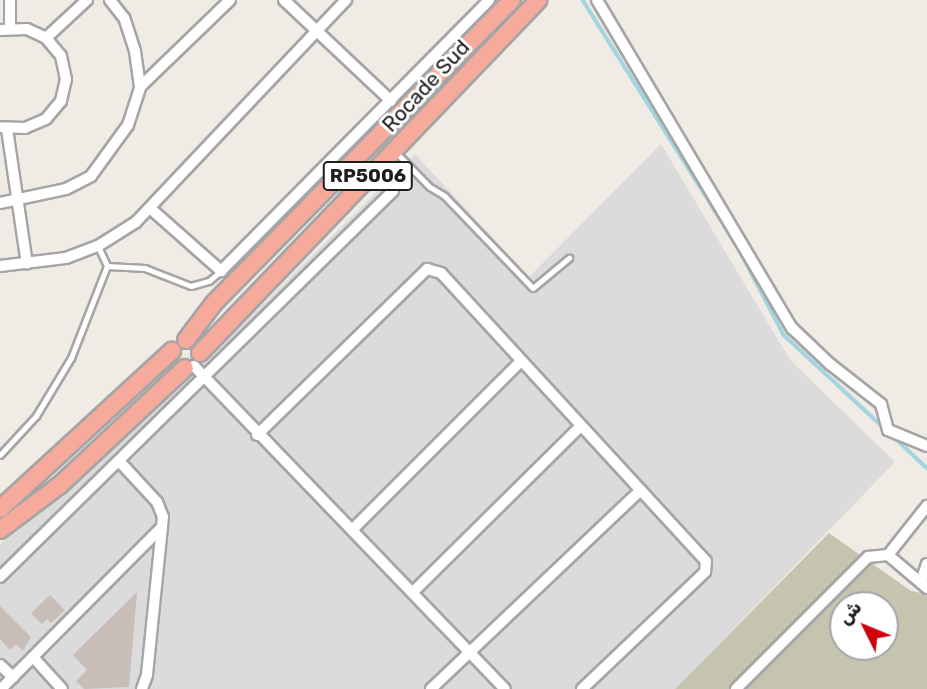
<!DOCTYPE html>
<meta charset="utf-8">
<style>
body{margin:0}
#map{position:relative;width:927px;height:689px;overflow:hidden;background:#f0ebe4;font-family:Rubik,Cairo,sans-serif}
div>[style]{position:absolute}
.residential>*{inset:0;background:#dcdbdb}
.construction>*{inset:0;background:#c5c4af}
.stream>*{height:3.5px;margin:-1.75px;padding:0 1.75px;transform-origin:1.75px;border-radius:1.75px;background:#a2d5e0}
.building>*{inset:0;background:#c8bdb7}
.roads{filter:drop-shadow(2px 0 #a5a5a5) drop-shadow(-2px 0 #a5a5a5) drop-shadow(0 2px #a5a5a5) drop-shadow(0 -2px #a5a5a5)}
.service>*{height:4.5px;margin:-2.25px;padding:0 2.25px;transform-origin:2.25px;border-radius:2.25px;background:#fff}
.minor>*{height:10px;margin:-5px;padding:0 5px;transform-origin:5px;border-radius:5px;background:#fff}
.trunk>*{height:16px;margin:-8px;padding:0 8px;transform-origin:8px;border-radius:8px;background:#f5aa9c}
span{translate:-50% -50%;white-space:nowrap;text-align:center;line-height:1.15;-webkit-text-stroke:6px #fff;paint-order:stroke}
.shield-label span{padding:2px 5px;background:#fff;border:2px solid;border-radius:5px;-webkit-text-stroke-width:0}
.shield-label{font-size:19px;color:#1e1e1e;font-weight:700}
.street-label{font-size:21px;color:#1e1e1e}
.north{position:absolute;left:829px;top:591px;width:70px;height:70px;box-sizing:border-box;background:#fff;border:2px solid #a5a5a5;border-radius:50%;rotate:313deg;font-size:19px;font-weight:700;line-height:28px;text-align:center;color:#1e1e1e}
.north::after{content:'';display:block;margin:auto;width:24px;height:32px;background:#cd000b;clip-path:polygon(50% 0,100% 100%,50% 72%,0 100%)}
</style>
<div id="map">
<div class="residential">
<i style="clip-path:polygon(661px 144px,790px 360px,895px 462px,675px 689px,0 689px,0 544px,53px 503px,151px 415px,415px 154px,529px 277px)"></i>
</div>
<div class="construction">
<i style="clip-path:polygon(evenodd,829px 533px,911px 591px,927px 594px,927px 689px,675px 689px,829px 533px,843px 605px,885px 605px,885px 647px,843px 647px,843px 605px)"></i>
</div>
<div class="stream">
<i style="left:583px;top:0;width:294px;rotate:57.9deg"></i>
<i style="left:739px;top:249px;width:97px;rotate:62.4deg"></i>
<i style="left:784px;top:335px;width:137px;rotate:42.9deg"></i>
<i style="left:893px;top:436px;width:47px;rotate:43.3deg"></i>
</div>
<div class="building">
<i style="clip-path:polygon(137px 592px,129px 687px,84px 689px,76px 681px,87px 670px,73px 655px)"></i>
<i style="clip-path:polygon(50px 595px,65px 610px,51px 623px,47px 619px,42px 624px,31px 613px)"></i>
<i style="clip-path:polygon(0 606px,31px 637px,23px 651px,16px 644px,10px 650px,0 639px)"></i>
</div>
<div class="roads">
<div class="service">
<i style="left:397px;top:153px;width:47px;rotate:45.9deg"></i>
<i style="left:430px;top:187px;width:17px;rotate:31deg"></i>
<i style="left:445px;top:196px;width:127px;rotate:46.3deg"></i>
<i style="left:533px;top:288px;width:47px;rotate:-39.8deg"></i>
<i style="left:107px;top:266px;width:38px;rotate:3deg"></i>
<i style="left:145px;top:268px;width:49px;rotate:21.4deg"></i>
<i style="left:191px;top:286px;width:19px;rotate:-16deg"></i>
<i style="left:209px;top:281px;width:16px;rotate:-40deg"></i>
<i style="left:0;top:455px;width:53px;rotate:-47.3deg"></i>
<i style="left:36px;top:416px;width:68px;rotate:-58.9deg"></i>
<i style="left:71px;top:358px;width:99px;rotate:-68.6deg"></i>
<i style="left:107px;top:266px;width:21px;rotate:-115deg"></i>
</div>
<div class="minor">
<i style="left:10px;top:0;width:28px;rotate:90deg"></i>
<i style="left:284px;top:0;width:147px;rotate:43.3deg"></i>
<i style="left:597px;top:0;width:382px;rotate:59.3deg"></i>
<i style="left:792px;top:328px;width:52px;rotate:43.5deg"></i>
<i style="left:830px;top:364px;width:65px;rotate:38.1deg"></i>
<i style="left:881px;top:404px;width:27px;rotate:75deg"></i>
<i style="left:888px;top:430px;width:42px;rotate:22.3deg"></i>
<i style="left:0;top:30px;width:27px;rotate:-2deg"></i>
<i style="left:27px;top:29px;width:21px;rotate:25deg"></i>
<i style="left:46px;top:38px;width:23px;rotate:50deg"></i>
<i style="left:61px;top:56px;width:24px;rotate:78deg"></i>
<i style="left:66px;top:79px;width:23px;rotate:103deg"></i>
<i style="left:61px;top:101px;width:23px;rotate:130deg"></i>
<i style="left:46px;top:119px;width:23px;rotate:157deg"></i>
<i style="left:25px;top:128px;width:25px;rotate:-178deg"></i>
<i style="left:46px;top:38px;width:56px;rotate:-42.8deg"></i>
<i style="left:140px;top:87px;width:125px;rotate:-44deg"></i>
<i style="left:7px;top:129px;width:136px;rotate:81.6deg"></i>
<i style="left:0;top:203px;width:67px;rotate:-12deg"></i>
<i style="left:66px;top:189px;width:28px;rotate:-27deg"></i>
<i style="left:91px;top:176px;width:63px;rotate:-54deg"></i>
<i style="left:128px;top:125px;width:40px;rotate:-72deg"></i>
<i style="left:140px;top:87px;width:36px;rotate:-98deg"></i>
<i style="left:135px;top:51px;width:35px;rotate:-108deg"></i>
<i style="left:124px;top:18px;width:23px;rotate:-128deg"></i>
<i style="left:151px;top:209px;width:94px;rotate:41.5deg"></i>
<i style="left:221px;top:271px;width:381px;rotate:-45.3deg"></i>
<i style="left:0;top:266px;width:66px;rotate:-6.9deg"></i>
<i style="left:66px;top:258px;width:34px;rotate:-21deg"></i>
<i style="left:98px;top:246px;width:45px;rotate:-32.3deg"></i>
<i style="left:136px;top:222px;width:306px;rotate:-46.6deg"></i>
<i style="left:194px;top:366px;width:448px;rotate:46.1deg"></i>
<i style="left:257px;top:435px;width:238px;rotate:-44.3deg"></i>
<i style="left:427px;top:269px;width:15px;rotate:16deg"></i>
<i style="left:441px;top:273px;width:391px;rotate:47.4deg"></i>
<i style="left:706px;top:561px;width:11px;rotate:95deg"></i>
<i style="left:705px;top:572px;width:170px;rotate:136.4deg"></i>
<i style="left:119px;top:461px;width:56px;rotate:47.2deg"></i>
<i style="left:157px;top:502px;width:16px;rotate:68deg"></i>
<i style="left:163px;top:517px;width:159px;rotate:95.8deg"></i>
<i style="left:147px;top:675px;width:15px;rotate:110deg"></i>
<i style="left:352px;top:530px;width:238px;rotate:-45deg"></i>
<i style="left:888px;top:555px;width:63px;rotate:-51.5deg"></i>
<i style="left:0;top:577px;width:551px;rotate:-44.49deg"></i>
<i style="left:921px;top:582px;width:19px;rotate:-72deg"></i>
<i style="left:413px;top:592px;width:236px;rotate:-44.7deg"></i>
<i style="left:33px;top:657px;width:43px;rotate:47.8deg"></i>
<i style="left:0;top:665px;width:18px;rotate:43deg"></i>
<i style="left:1px;top:689px;width:228px;rotate:-45.2deg"></i>
<i style="left:431px;top:689px;width:289px;rotate:-43.5deg"></i>
<i style="left:736px;top:689px;width:187px;rotate:-45deg"></i>
<i style="left:868px;top:557px;width:20px;rotate:-6deg"></i>
<i style="left:888px;top:555px;width:51px;rotate:40.2deg"></i>
</div>
<div class="trunk">
<i style="left:186px;top:340px;width:46px;rotate:-52.9deg"></i>
<i style="left:214px;top:303px;width:425px;rotate:-45.5deg"></i>
<i style="left:200px;top:353px;width:489px;rotate:-46.2deg"></i>
<i style="left:0;top:509px;width:234px;rotate:-42.6deg"></i>
<i style="left:0;top:530px;width:75px;rotate:-36.9deg"></i>
<i style="left:60px;top:485px;width:171px;rotate:-43.1deg"></i>
</div>
</div>
<div class="shield-label">
<span style="left:368px;top:176px">RP5006</span>
</div>
<div class="street-label">
<span style="left:426px;top:86px;rotate:-47deg">Rocade Sud</span>
</div>
<div class="north">ش</div>
</div>
